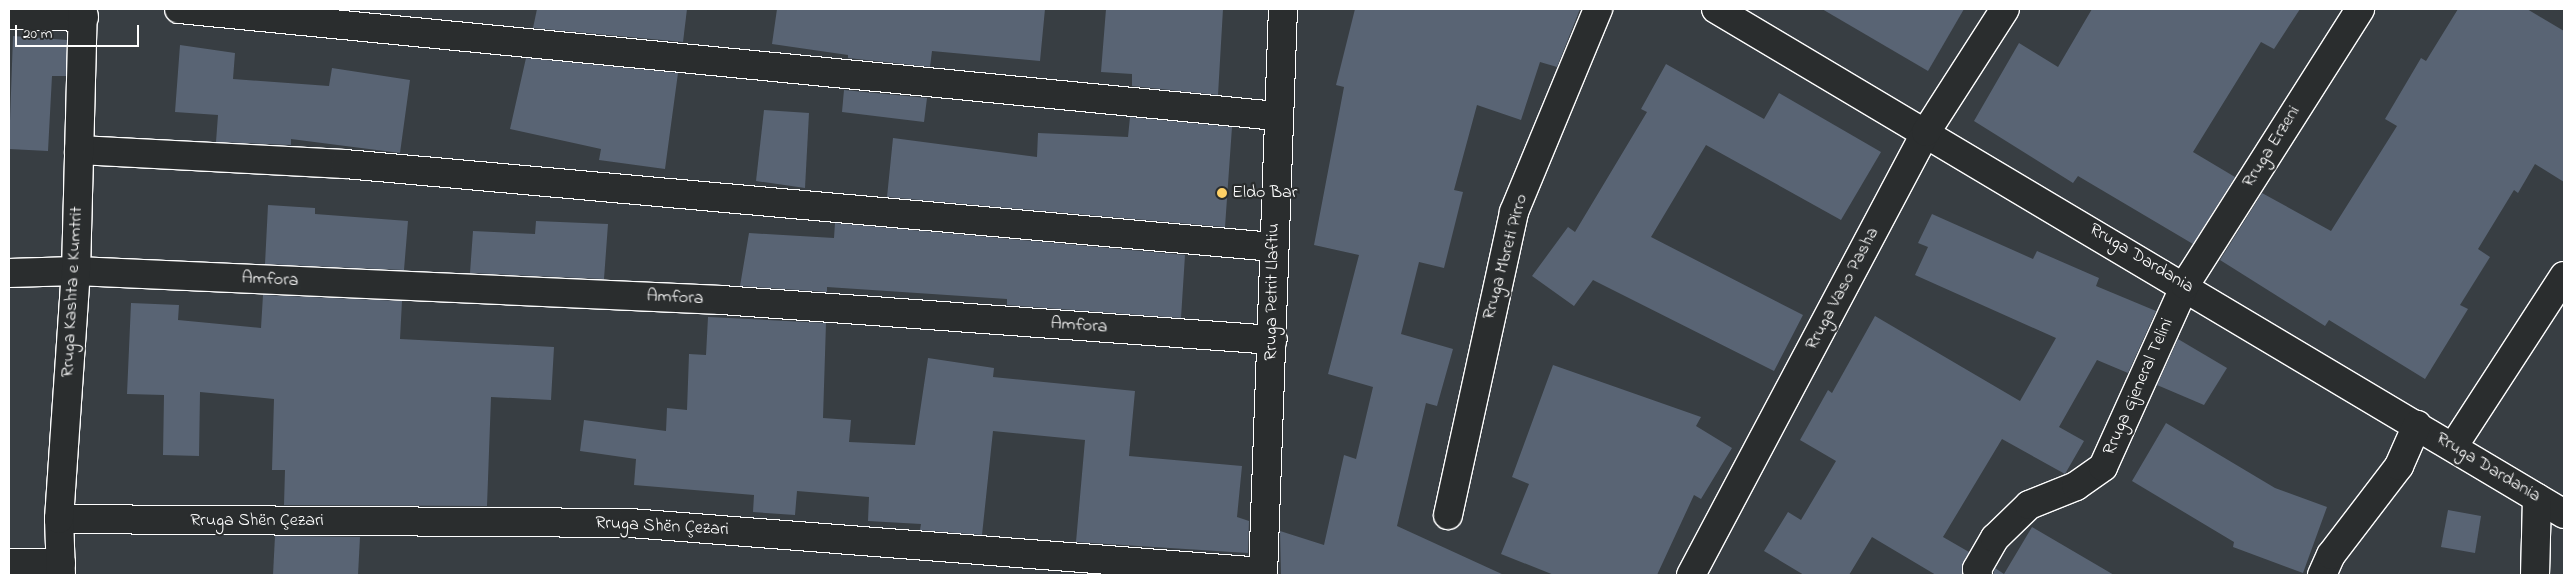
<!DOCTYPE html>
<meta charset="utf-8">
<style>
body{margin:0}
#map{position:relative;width:2573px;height:584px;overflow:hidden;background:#383e43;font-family:"Indie Flower",sans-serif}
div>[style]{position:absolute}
.building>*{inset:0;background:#596474}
.roads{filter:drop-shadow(1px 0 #fff) drop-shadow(-1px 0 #fff) drop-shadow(0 1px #fff) drop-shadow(0 -1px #fff)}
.minor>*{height:28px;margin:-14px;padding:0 14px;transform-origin:14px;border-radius:14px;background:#2a2d2e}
.major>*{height:28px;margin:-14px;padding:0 14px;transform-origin:14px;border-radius:14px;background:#2a2d2e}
.dots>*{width:14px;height:14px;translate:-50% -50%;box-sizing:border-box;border:2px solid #2a2d2e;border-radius:50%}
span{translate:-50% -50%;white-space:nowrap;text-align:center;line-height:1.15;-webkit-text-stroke:4.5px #2a2d2e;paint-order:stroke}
.street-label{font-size:18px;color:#fff}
.poi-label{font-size:18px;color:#fff}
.left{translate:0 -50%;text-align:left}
.frame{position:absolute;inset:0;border:10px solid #fff;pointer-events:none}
.scale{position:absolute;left:15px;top:25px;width:124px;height:22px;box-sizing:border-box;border:2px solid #fff;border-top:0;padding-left:6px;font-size:15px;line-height:18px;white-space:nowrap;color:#fff;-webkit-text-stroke:4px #2a2d2e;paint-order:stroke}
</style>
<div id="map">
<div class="building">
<i style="clip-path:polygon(537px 9px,687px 9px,683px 42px,533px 28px)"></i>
<i style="clip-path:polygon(777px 9px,1045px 9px,1040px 61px,932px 51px,930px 67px,848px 58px,848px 55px,772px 44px)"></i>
<i style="clip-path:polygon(1106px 9px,1223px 9px,1218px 95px,1132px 86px,1132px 74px,1101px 72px)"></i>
<i style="clip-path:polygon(1355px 9px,1580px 9px,1557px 67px,1540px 62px,1521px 120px,1477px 105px,1454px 190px,1463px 192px,1444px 268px,1419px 262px,1401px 334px,1453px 349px,1437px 406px,1426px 403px,1397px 526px,1504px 575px,1281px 575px,1280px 531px,1324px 545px,1344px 455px,1356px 459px,1373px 387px,1328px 374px,1359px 255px,1314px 245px,1344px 87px,1336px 85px)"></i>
<i style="clip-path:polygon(1822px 9px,1964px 9px,1928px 71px)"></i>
<i style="clip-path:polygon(2092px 9px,2300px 9px,2274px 49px,2261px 42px,2193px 152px,2235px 177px,2193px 244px,2078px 176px,2073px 183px,1974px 121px,2019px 43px,2058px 67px)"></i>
<i style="clip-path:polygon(2458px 9px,2527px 9px,2564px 31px,2564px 182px,2535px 164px,2518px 193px,2514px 190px,2478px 249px,2490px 257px,2460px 305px,2468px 309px,2425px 379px,2329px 320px,2325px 326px,2220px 260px,2262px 193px,2331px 231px,2397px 126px,2385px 119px,2421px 58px,2426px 61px)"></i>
<i style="clip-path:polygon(13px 36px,67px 40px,66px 76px,52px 76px,48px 151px,9px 149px)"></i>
<i style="clip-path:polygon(180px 45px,235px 53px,233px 79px,329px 86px,332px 68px,410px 80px,400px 153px,291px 139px,291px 145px,216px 142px,218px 115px,175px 112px)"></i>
<i style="clip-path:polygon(526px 58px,678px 73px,665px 169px,599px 160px,601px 149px,510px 129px)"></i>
<i style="clip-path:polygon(1666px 64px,1764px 119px,1779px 93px,1881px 152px,1841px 220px,1706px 145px,1651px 237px,1803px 315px,1774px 371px,1593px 280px,1574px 306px,1532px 276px,1568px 227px,1575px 232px,1647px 112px,1641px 109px)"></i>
<i style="clip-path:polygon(844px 90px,927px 98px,924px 122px,842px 112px)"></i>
<i style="clip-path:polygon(764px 110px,809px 113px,805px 188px,756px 181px)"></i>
<i style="clip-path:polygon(1130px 117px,1232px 127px,1225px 227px,887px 197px,893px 138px,1037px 157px,1038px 133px,1128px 137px)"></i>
<i style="clip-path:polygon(268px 205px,315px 208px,315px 214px,408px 221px,404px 270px,265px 264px)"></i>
<i style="clip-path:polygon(1932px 214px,2033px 259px,2037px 251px,2099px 278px,2096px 286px,2156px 311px,2128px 373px,2097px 360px,2059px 427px,2084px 441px,2065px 474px,2002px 439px,1943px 537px,1969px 552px,1962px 575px,1936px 575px,1872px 537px,1849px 575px,1804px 575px,1764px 551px,1788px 512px,1801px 520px,1836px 461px,1800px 440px,1828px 390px,1832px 393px,1875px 316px,2020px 401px,2056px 338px,1915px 275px,1928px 247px,1918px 243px)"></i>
<i style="clip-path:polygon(536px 221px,608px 224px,604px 279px,470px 273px,473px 231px,535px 234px)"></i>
<i style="clip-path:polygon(835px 223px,1185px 255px,1181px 318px,1007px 305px,1007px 299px,827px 287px,827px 292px,740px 286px,749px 233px,834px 238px)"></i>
<i style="clip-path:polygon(263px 295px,402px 301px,400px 339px,554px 347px,551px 400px,491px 397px,487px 506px,284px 505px,285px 470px,272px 470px,274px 399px,200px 392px,199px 456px,163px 455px,164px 395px,127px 394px,131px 303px,179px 305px,178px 320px,261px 328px)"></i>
<i style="clip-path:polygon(708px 317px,826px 323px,823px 418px,851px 420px,849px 442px,915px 445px,928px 358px,994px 368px,993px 377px,1135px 391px,1129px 456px,1242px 466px,1237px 517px,1249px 521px,1248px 553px,1076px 542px,1085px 440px,993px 431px,982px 535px,920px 530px,921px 524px,868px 521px,869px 497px,797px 491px,795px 515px,753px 512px,754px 495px,634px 485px,636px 459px,580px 451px,584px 420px,666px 431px,667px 408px,687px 410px,689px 354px,706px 355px)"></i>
<i style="clip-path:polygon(2178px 339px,2227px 368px,2204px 405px,2157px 385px)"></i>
<i style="clip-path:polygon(1553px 365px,1701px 417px,1696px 426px,1732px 448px,1701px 499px,1694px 495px,1657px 575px,1554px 575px,1501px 554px,1529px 484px,1512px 477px)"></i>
<i style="clip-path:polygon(2166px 423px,2275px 488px,2327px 507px,2303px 573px,2233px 547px,2234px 542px,2132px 481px)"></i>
<i style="clip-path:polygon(2448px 510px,2481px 516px,2475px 553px,2441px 547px)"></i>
<i style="clip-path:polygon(2032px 527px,2114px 575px,1993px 575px,1995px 568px,2004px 574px)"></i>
<i style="clip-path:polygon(275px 536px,360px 537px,358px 575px,273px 575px)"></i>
</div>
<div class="roads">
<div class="minor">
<i style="left:179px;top:9px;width:1103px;rotate:5.57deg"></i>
<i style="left:1716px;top:9px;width:987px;rotate:30.77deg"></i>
<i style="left:9px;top:15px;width:75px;rotate:1.5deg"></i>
<i style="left:79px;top:150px;width:266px;rotate:3deg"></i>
<i style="left:345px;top:164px;width:933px;rotate:5.11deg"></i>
<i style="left:9px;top:273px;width:67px;rotate:-1.7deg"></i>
<i style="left:76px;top:271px;width:646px;rotate:2.57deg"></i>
<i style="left:721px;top:300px;width:553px;rotate:4.14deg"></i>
<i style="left:2453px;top:447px;width:204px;rotate:-57deg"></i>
<i style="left:1448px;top:515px;width:310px;rotate:-77.7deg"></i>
<i style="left:1514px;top:212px;width:220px;rotate:-67.5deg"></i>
<i style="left:59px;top:519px;width:571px;rotate:0.4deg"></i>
<i style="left:630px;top:523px;width:635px;rotate:4.43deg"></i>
<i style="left:9px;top:563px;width:52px"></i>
<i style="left:61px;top:575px;width:56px;rotate:-92deg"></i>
<i style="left:59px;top:519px;width:249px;rotate:-86.1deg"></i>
<i style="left:76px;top:271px;width:262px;rotate:-88.5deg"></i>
<i style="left:1691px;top:575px;width:501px;rotate:-62.06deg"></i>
<i style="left:1926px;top:132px;width:146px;rotate:-57.3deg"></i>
<i style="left:1978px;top:575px;width:6px;rotate:-99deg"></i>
<i style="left:1977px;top:569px;width:36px;rotate:-60deg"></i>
<i style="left:1995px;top:538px;width:47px;rotate:-44.1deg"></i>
<i style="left:2029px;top:505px;width:51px;rotate:-22deg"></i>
<i style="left:2076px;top:486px;width:33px;rotate:-35deg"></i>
<i style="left:2103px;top:467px;width:200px;rotate:-65.7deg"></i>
<i style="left:2185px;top:285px;width:327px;rotate:-57.6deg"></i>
<i style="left:2322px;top:575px;width:22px;rotate:-66deg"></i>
<i style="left:2331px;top:555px;width:112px;rotate:-52.6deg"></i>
<i style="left:2399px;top:466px;width:45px;rotate:-66.3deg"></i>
<i style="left:2535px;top:575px;width:77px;rotate:-88.5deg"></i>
</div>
<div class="major">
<i style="left:1263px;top:575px;width:566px;rotate:-87.98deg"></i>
</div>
</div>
<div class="dots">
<i style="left:1222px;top:193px;background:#ffd166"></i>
</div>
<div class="street-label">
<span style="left:2272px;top:147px;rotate:-58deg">Rruga Erzeni</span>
<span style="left:1506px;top:257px;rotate:-75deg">Rruga Mbreti Pirro</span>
<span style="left:2141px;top:259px;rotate:31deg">Rruga Dardania</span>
<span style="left:270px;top:280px;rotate:3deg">Amfora</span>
<span style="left:1843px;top:289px;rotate:-62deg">Rruga Vaso Pasha</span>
<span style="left:73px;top:292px;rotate:-87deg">Rruga Kashta e Kumtrit</span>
<span style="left:1273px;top:292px;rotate:-89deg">Rruga Petrit Llaftiu</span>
<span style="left:675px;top:298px;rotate:3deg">Amfora</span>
<span style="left:1079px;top:326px;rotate:4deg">Amfora</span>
<span style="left:2139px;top:387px;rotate:-66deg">Rruga Gjeneral Telini</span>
<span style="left:2488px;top:468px;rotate:31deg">Rruga Dardania</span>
<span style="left:257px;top:521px">Rruga Shën Çezari</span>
<span style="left:662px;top:527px;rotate:3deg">Rruga Shën Çezari</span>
</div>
<div class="poi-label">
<span class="left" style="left:1232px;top:193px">Eldo Bar</span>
</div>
<div class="frame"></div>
<div class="scale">20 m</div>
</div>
